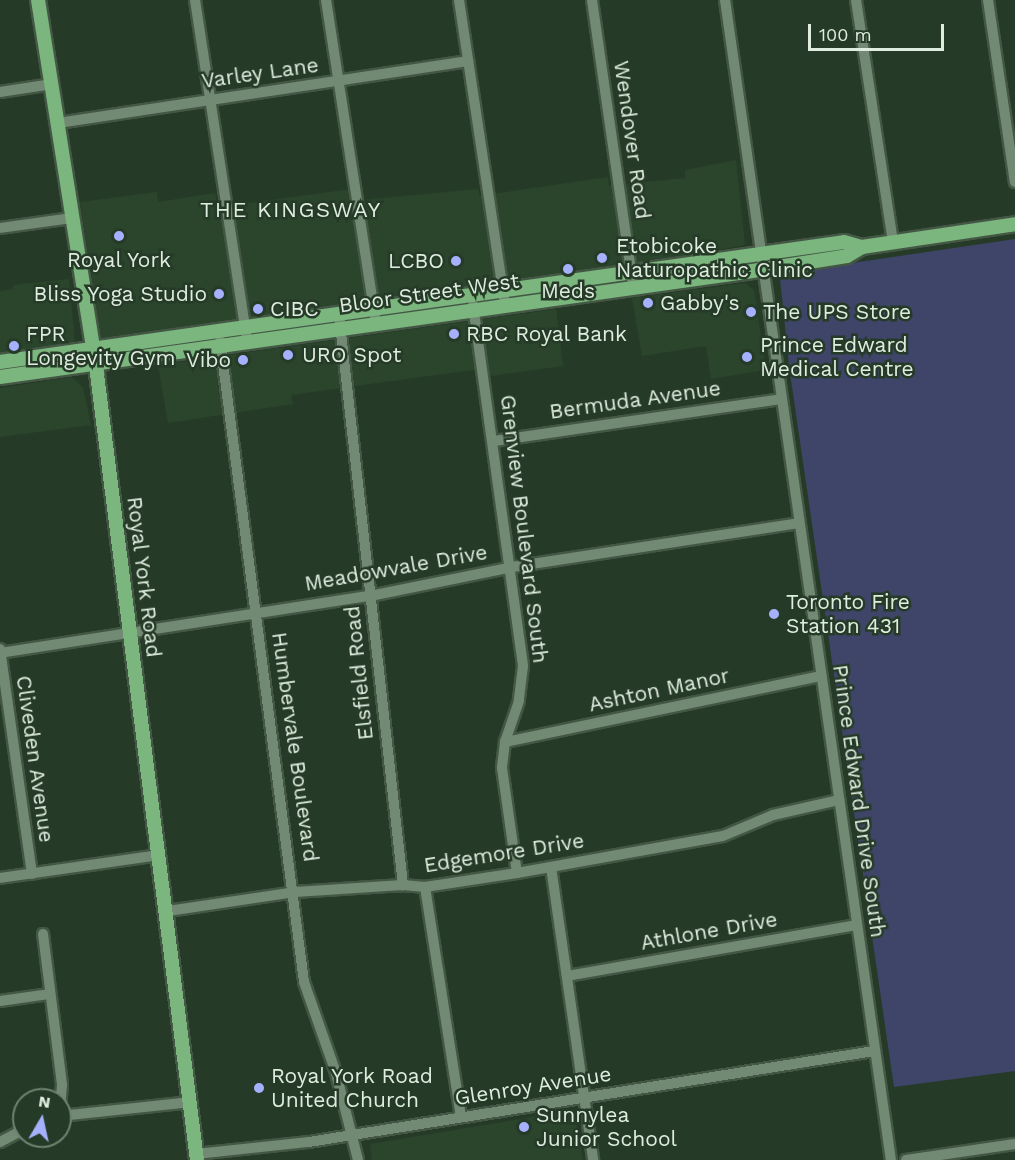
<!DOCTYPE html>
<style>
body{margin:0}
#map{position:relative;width:1015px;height:1160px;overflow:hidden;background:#263b27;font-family:"Work Sans",sans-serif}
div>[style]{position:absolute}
.built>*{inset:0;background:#2a452c}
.green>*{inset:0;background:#3f4469}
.roads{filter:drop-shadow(2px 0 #445745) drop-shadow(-2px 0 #445745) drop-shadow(0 2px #445745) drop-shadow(0 -2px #445745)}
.minor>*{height:10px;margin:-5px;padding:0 5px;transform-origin:5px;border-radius:5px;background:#728a73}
.major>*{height:14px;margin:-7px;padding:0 7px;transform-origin:7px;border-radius:7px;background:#7ab67e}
.dots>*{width:16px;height:16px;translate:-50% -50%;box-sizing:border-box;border:3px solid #263b27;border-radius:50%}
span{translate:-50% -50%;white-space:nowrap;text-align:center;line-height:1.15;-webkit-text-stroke:5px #263b27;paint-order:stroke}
.street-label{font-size:21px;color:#dfede0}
.poi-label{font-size:21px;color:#dfede0}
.left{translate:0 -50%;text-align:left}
.right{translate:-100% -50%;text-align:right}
.neighbourhood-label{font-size:22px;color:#dfede0;letter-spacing:1.5px}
.north{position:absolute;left:12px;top:1088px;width:60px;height:60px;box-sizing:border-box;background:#263b27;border:2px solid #708271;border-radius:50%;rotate:9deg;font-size:16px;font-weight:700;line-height:24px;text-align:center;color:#dfede0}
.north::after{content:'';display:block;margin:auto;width:21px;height:27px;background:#a5b1fc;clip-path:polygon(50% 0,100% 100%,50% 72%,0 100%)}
.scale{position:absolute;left:808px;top:24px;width:136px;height:27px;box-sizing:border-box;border:3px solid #dfede0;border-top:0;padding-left:8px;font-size:18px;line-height:21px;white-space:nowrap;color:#dfede0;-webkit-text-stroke:4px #263b27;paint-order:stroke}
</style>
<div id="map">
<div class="built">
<i style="clip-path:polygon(736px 160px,745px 245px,619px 267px,101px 340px,80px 202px,157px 192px,158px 202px,215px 193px,218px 207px,359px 188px,362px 200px,478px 189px,480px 196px,608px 177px,609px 186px,685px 178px,685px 170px)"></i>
<i style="clip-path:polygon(69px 279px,75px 344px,0 354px,0 291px,13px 289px,13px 285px)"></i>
<i style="clip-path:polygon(745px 283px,754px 290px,766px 370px,711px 379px,706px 346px,642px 356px,632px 298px)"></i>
<i style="clip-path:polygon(556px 309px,563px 366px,490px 376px,472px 370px,291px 395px,293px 404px,168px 423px,158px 365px)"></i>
<i style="clip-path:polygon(72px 377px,83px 387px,91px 425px,0 437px,0 388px)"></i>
<i style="clip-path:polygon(574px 1110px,583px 1160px,372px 1160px,370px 1144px)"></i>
</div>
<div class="green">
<i style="clip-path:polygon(1015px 239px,1015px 1071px,894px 1087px,789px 366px,780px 278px,784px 273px)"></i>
</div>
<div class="roads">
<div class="minor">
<i style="left:195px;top:0;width:345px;rotate:81.3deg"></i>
<i style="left:326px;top:0;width:326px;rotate:81.2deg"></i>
<i style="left:459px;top:0;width:307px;rotate:81.4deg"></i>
<i style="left:592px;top:0;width:289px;rotate:81.8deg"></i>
<i style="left:725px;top:0;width:1172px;rotate:81.86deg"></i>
<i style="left:856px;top:0;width:245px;rotate:81.3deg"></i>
<i style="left:988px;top:0;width:184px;rotate:81.6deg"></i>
<i style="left:0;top:92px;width:53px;rotate:-8.7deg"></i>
<i style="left:58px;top:123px;width:415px;rotate:-8.6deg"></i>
<i style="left:0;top:228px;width:73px;rotate:-7.9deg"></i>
<i style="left:473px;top:305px;width:364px;rotate:82.1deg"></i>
<i style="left:523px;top:666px;width:35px;rotate:97deg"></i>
<i style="left:519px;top:701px;width:43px;rotate:108.9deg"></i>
<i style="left:505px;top:742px;width:26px;rotate:97deg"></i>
<i style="left:502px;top:768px;width:106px;rotate:81.9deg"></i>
<i style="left:339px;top:315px;width:574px;rotate:83.59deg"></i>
<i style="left:220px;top:341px;width:646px;rotate:82.53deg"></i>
<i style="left:304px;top:982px;width:96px;rotate:70.6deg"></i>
<i style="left:336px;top:1073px;width:90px;rotate:75.8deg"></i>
<i style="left:494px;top:441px;width:290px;rotate:-8.3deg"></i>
<i style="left:0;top:649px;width:227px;rotate:81.9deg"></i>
<i style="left:0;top:653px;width:374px;rotate:-8.8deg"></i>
<i style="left:370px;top:596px;width:145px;rotate:-11.5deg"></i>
<i style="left:512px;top:567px;width:290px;rotate:-8.7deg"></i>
<i style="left:505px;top:742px;width:323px;rotate:-11.8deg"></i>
<i style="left:551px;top:867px;width:296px;rotate:81.8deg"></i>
<i style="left:0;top:878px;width:161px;rotate:-8.2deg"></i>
<i style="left:425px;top:887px;width:233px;rotate:81.1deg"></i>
<i style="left:168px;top:911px;width:128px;rotate:-8.5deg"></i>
<i style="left:295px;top:892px;width:108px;rotate:-3.7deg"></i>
<i style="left:403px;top:885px;width:22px;rotate:5deg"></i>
<i style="left:425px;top:887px;width:93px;rotate:-8.7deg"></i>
<i style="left:517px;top:873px;width:209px;rotate:-10.2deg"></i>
<i style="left:723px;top:836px;width:54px;rotate:-22.8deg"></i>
<i style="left:773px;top:815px;width:68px;rotate:-12.8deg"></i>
<i style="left:43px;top:934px;width:152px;rotate:82.8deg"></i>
<i style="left:62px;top:1085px;width:24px;rotate:95deg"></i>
<i style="left:567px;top:976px;width:294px;rotate:-10deg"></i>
<i style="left:0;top:1001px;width:49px;rotate:-8.1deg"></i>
<i style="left:60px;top:1116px;width:132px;rotate:-6.1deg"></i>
<i style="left:0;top:1142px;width:27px;rotate:-28deg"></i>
<i style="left:196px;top:1154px;width:114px;rotate:-6.1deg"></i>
<i style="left:309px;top:1142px;width:572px;rotate:-9.15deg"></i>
<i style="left:906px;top:1160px;width:110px;rotate:-8.4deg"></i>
</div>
<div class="major">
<i style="left:38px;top:0;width:379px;rotate:81deg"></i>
<i style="left:97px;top:374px;width:792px;rotate:82.75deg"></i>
<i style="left:0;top:362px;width:852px;rotate:-8.09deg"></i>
<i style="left:844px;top:242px;width:19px;rotate:16deg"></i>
<i style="left:0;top:377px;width:753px;rotate:-8.01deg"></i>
<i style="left:746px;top:272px;width:102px;rotate:-9deg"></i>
<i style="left:847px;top:256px;width:17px;rotate:-31deg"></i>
<i style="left:862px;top:247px;width:155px;rotate:-8.5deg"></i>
</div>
</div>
<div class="dots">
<i style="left:119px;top:236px;background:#a5b1fc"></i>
<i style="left:602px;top:258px;background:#a5b1fc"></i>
<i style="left:456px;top:261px;background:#a5b1fc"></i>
<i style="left:568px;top:269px;background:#a5b1fc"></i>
<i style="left:219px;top:294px;background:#a5b1fc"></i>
<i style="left:648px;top:303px;background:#a5b1fc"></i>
<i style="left:258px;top:309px;background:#a5b1fc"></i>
<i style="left:751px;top:312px;background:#a5b1fc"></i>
<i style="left:454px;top:334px;background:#a5b1fc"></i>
<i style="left:14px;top:346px;background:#a5b1fc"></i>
<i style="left:288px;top:355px;background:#a5b1fc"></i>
<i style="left:747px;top:357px;background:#a5b1fc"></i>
<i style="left:243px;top:360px;background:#a5b1fc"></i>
<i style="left:774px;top:614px;background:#a5b1fc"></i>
<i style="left:259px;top:1088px;background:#a5b1fc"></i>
<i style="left:524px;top:1127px;background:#a5b1fc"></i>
</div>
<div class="street-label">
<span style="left:260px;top:73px;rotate:-8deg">Varley Lane</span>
<span style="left:632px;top:140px;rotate:82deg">Wendover Road</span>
<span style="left:429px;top:293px;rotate:-8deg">Bloor Street West</span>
<span style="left:635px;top:400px;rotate:-8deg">Bermuda Avenue</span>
<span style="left:524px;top:529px;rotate:83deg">Grenview Boulevard South</span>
<span style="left:396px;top:568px;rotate:-10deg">Meadowvale Drive</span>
<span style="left:144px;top:577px;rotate:83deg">Royal York Road</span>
<span style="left:359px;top:673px;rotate:-96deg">Elsfield Road</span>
<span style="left:659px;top:690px;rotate:-12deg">Ashton Manor</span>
<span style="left:295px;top:747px;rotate:82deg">Humbervale Boulevard</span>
<span style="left:35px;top:759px;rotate:82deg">Cliveden Avenue</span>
<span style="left:859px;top:801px;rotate:82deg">Prince Edward Drive South</span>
<span style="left:504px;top:853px;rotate:-9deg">Edgemore Drive</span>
<span style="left:709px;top:931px;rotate:-10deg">Athlone Drive</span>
<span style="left:533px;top:1086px;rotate:-9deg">Glenroy Avenue</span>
</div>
<div class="poi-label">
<span class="left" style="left:616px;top:258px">Etobicoke<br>Naturopathic Clinic</span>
<span style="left:119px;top:260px">Royal York</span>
<span class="right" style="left:444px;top:261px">LCBO</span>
<span style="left:568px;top:291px">Meds</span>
<span class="right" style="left:207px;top:294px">Bliss Yoga Studio</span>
<span class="left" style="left:660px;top:303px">Gabby's</span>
<span class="left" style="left:270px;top:309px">CIBC</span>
<span class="left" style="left:763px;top:312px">The UPS Store</span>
<span class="left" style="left:26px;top:346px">FPR<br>Longevity Gym</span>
<span class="left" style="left:466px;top:334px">RBC Royal Bank</span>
<span class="left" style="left:760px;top:357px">Prince Edward<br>Medical Centre</span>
<span class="left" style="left:302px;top:355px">URO Spot</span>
<span class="right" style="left:231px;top:360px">Vibo</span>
<span class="left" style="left:786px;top:614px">Toronto Fire<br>Station 431</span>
<span class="left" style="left:271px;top:1088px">Royal York Road<br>United Church</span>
<span class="left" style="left:536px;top:1127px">Sunnylea<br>Junior School</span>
</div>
<div class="neighbourhood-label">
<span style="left:291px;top:210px">THE KINGSWAY</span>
</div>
<div class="north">N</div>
<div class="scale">100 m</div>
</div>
